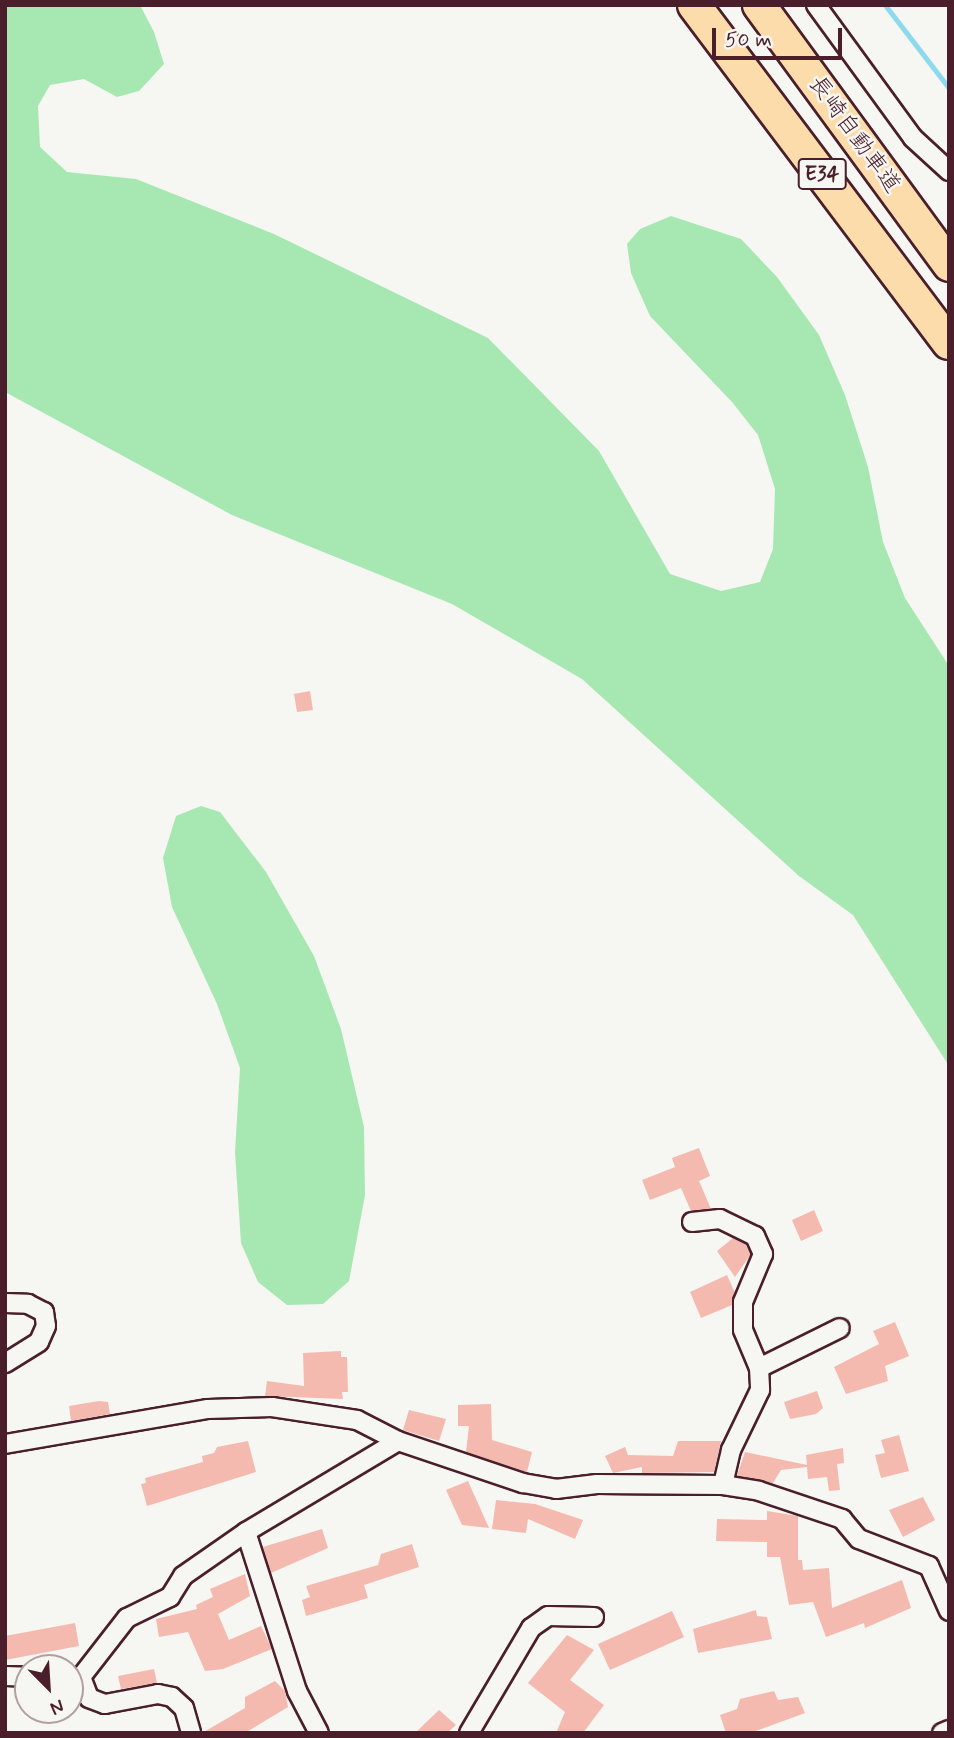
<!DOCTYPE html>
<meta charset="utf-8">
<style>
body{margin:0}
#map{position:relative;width:954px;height:1738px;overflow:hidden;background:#f6f6f2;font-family:Mynerve,"Klee One",sans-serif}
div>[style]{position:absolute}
.green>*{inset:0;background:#a7e8b2}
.stream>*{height:5px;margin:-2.5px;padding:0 2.5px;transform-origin:2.5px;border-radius:2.5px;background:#8dd9ed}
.building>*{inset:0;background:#f5baaf}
.roads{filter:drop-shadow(2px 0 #4a1f2b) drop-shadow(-2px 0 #4a1f2b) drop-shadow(0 2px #4a1f2b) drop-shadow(0 -2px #4a1f2b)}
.street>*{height:18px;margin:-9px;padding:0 9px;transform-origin:9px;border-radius:9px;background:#f6f6f2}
.highway>*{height:32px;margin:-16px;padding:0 16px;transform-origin:16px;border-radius:16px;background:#fddcac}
span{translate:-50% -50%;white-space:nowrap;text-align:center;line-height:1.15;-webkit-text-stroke:5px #f6f6f2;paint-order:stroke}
.shield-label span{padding:2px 5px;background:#f6f6f2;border:2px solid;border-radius:5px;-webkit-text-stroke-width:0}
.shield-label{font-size:21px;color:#4a1f2b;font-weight:700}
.street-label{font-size:23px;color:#4a1f2b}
.frame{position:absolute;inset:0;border:7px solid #4a1f2b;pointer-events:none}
.north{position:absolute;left:14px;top:1654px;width:70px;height:70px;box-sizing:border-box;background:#f6f6f2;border:2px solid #b1a0a2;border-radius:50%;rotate:156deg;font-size:19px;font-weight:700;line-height:28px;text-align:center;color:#4a1f2b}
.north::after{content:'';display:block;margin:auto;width:24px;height:32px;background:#4a1f2b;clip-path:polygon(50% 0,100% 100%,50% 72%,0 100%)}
.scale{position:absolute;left:712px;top:28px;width:130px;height:32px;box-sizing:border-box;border:4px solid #4a1f2b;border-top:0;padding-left:9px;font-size:21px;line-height:24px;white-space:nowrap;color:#4a1f2b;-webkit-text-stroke:5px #f6f6f2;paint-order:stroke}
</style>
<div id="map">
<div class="green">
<i style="clip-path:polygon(5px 5px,140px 5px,154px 32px,164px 64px,139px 91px,117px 97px,84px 79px,50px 85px,38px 106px,40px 147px,67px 172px,136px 179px,274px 234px,488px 338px,599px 451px,670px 574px,721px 591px,760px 582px,773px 549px,775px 489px,758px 435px,732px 402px,650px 316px,631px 273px,627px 244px,640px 229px,671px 216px,741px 239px,777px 277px,819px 335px,845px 395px,868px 467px,883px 542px,905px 598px,949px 666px,949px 1066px,853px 915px,799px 876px,582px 679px,452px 604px,232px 515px,5px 392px)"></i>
<i style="clip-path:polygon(201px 806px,220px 812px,266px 872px,314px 956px,341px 1029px,364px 1127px,365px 1195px,349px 1281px,323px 1304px,287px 1305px,258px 1282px,241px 1243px,235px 1152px,240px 1068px,217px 1004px,172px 907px,163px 858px,176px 816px)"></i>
</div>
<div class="stream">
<i style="left:885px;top:5px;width:105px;rotate:52.4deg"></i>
</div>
<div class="building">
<i style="clip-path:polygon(310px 691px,313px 710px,297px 712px,294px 694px)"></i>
<i style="clip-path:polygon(699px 1148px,710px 1176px,699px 1181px,711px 1209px,691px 1211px,681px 1188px,650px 1200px,642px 1180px,675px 1167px,672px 1158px)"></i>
<i style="clip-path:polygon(814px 1210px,823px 1231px,801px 1241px,792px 1220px)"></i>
<i style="clip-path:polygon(733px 1238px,745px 1244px,751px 1254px,735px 1277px,717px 1251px)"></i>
<i style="clip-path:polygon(727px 1275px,735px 1293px,732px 1305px,701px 1318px,690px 1292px)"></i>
<i style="clip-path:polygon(895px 1322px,909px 1356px,885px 1366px,888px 1381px,846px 1394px,834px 1367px,879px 1344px,873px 1331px)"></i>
<i style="clip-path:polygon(341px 1351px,341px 1357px,347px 1357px,348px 1392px,342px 1392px,343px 1399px,265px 1396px,267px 1381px,304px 1386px,303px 1353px)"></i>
<i style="clip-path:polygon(817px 1391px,823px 1408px,816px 1414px,790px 1419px,784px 1402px)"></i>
<i style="clip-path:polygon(99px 1401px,108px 1402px,110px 1414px,71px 1421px,69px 1406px)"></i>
<i style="clip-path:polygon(491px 1404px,492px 1440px,532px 1452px,527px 1472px,466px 1452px,469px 1426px,458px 1426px,458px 1405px)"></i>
<i style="clip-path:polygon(409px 1410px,446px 1419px,439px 1441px,403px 1430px)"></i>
<i style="clip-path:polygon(899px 1435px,909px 1471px,881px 1478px,875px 1455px,885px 1453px,881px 1440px)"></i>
<i style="clip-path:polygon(248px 1441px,256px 1472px,147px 1506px,141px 1484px,146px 1483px,145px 1478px,203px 1462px,202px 1456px,214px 1453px,217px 1447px)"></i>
<i style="clip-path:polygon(678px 1441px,721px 1441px,714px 1472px,642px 1473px,642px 1467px,613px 1473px,605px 1456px,625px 1447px,628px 1455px,673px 1456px)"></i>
<i style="clip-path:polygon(843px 1448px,844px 1463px,837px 1464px,840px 1490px,829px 1491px,827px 1477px,808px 1479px,807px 1467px,781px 1470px,773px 1483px,737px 1476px,745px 1452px,807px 1465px,806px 1455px)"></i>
<i style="clip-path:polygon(468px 1481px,489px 1528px,462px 1525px,446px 1490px)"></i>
<i style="clip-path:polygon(923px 1497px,935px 1520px,903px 1537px,889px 1510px)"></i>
<i style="clip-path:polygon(496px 1500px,535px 1504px,583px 1520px,575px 1539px,528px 1519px,526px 1533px,492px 1529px)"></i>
<i style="clip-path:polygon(767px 1511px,798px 1516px,798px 1560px,802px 1560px,803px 1570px,829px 1568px,832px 1608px,902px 1580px,911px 1608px,865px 1628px,864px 1623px,826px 1637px,813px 1602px,789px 1605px,780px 1557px,767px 1557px,767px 1542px,716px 1541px,717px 1519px,767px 1520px)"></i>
<i style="clip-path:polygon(322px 1529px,328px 1548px,271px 1573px,263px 1547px)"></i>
<i style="clip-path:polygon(412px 1544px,419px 1567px,364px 1585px,368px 1598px,306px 1616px,302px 1600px,310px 1597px,306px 1586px,378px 1565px,381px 1554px)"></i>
<i style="clip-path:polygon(245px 1574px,250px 1596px,218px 1614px,229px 1640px,261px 1626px,272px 1649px,223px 1669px,205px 1671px,188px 1632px,159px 1637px,156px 1619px,197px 1609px,196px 1605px,213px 1597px,210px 1589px)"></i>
<i style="clip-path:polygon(756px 1610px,757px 1616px,767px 1617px,772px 1639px,698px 1653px,693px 1629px)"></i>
<i style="clip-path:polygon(672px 1611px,684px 1637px,610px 1670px,598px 1644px)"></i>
<i style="clip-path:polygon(75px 1623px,79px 1646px,5px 1660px,5px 1636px)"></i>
<i style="clip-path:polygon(567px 1635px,594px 1650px,570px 1680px,604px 1705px,583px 1733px,556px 1733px,565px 1712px,528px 1683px)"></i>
<i style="clip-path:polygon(154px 1669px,157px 1683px,121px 1689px,118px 1676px)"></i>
<i style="clip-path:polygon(275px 1681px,285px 1691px,288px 1707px,245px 1733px,202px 1733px,245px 1708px,245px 1697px)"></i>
<i style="clip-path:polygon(774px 1691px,778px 1700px,798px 1697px,805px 1713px,750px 1733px,726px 1733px,720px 1715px,737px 1709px,740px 1699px)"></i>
<i style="clip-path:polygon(439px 1710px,456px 1725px,447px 1733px,415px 1733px)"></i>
</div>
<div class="roads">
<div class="street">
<i style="left:816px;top:5px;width:165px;rotate:53.9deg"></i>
<i style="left:913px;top:138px;width:49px;rotate:42.5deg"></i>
<i style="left:692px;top:1222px;width:28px;rotate:-6deg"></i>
<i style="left:720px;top:1219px;width:39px;rotate:26deg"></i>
<i style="left:755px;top:1236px;width:20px;rotate:66deg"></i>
<i style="left:763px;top:1254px;width:52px;rotate:112.6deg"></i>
<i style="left:743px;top:1302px;width:28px;rotate:90deg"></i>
<i style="left:743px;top:1330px;width:41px;rotate:67.2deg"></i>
<i style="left:759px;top:1368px;width:22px;rotate:87deg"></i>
<i style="left:760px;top:1390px;width:67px;rotate:115.8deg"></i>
<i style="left:731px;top:1450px;width:36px;rotate:103deg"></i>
<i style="left:5px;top:1303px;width:23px;rotate:2deg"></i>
<i style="left:28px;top:1304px;width:18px;rotate:27deg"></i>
<i style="left:44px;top:1312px;width:14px;rotate:82deg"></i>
<i style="left:46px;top:1326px;width:17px;rotate:114deg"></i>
<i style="left:39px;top:1342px;width:40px;rotate:148deg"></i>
<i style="left:759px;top:1368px;width:90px;rotate:-26.3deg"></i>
<i style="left:5px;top:1444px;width:206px;rotate:-9.8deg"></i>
<i style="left:208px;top:1409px;width:64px;rotate:-1.8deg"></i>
<i style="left:272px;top:1407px;width:86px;rotate:8.7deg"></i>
<i style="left:357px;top:1420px;width:46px;rotate:27.1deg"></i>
<i style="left:398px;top:1441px;width:132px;rotate:18.6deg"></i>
<i style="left:523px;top:1483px;width:34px;rotate:10deg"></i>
<i style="left:556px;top:1489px;width:41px;rotate:-7deg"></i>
<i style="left:597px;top:1484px;width:126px;rotate:0.5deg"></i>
<i style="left:723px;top:1485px;width:36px;rotate:9deg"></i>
<i style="left:759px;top:1491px;width:88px;rotate:18.6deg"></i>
<i style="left:842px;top:1519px;width:26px;rotate:50deg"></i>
<i style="left:859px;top:1539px;width:75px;rotate:21.1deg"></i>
<i style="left:929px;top:1566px;width:49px;rotate:66deg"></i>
<i style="left:246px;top:1532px;width:167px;rotate:72.2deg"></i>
<i style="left:297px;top:1691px;width:47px;rotate:62.4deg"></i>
<i style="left:5px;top:1676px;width:23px;rotate:2deg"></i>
<i style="left:81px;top:1677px;width:75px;rotate:-52.1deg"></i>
<i style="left:127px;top:1618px;width:48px;rotate:-26deg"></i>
<i style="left:170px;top:1597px;width:25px;rotate:-58deg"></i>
<i style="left:183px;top:1576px;width:77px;rotate:-34.9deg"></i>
<i style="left:246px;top:1532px;width:177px;rotate:-30.9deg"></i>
<i style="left:81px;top:1677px;width:22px;rotate:69deg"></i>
<i style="left:89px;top:1698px;width:17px;rotate:21deg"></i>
<i style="left:105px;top:1704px;width:54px;rotate:-10.7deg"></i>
<i style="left:158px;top:1694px;width:14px;rotate:12deg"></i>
<i style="left:172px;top:1697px;width:16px;rotate:43deg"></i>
<i style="left:184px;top:1708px;width:26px;rotate:74deg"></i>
<i style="left:469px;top:1733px;width:122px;rotate:-59.4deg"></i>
<i style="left:531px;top:1628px;width:21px;rotate:-35deg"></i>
<i style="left:548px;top:1616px;width:46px;rotate:1.2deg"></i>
<i style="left:942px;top:1733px;width:8px;rotate:-23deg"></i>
</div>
<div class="highway">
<i style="left:694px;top:5px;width:423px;rotate:53deg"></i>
<i style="left:759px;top:5px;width:322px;rotate:53.8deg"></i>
</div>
</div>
<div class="shield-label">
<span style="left:822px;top:174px">E34</span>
</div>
<div class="street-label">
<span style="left:854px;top:135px;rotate:54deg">長崎自動車道</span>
</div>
<div class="frame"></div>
<div class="north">N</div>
<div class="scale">50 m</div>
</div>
